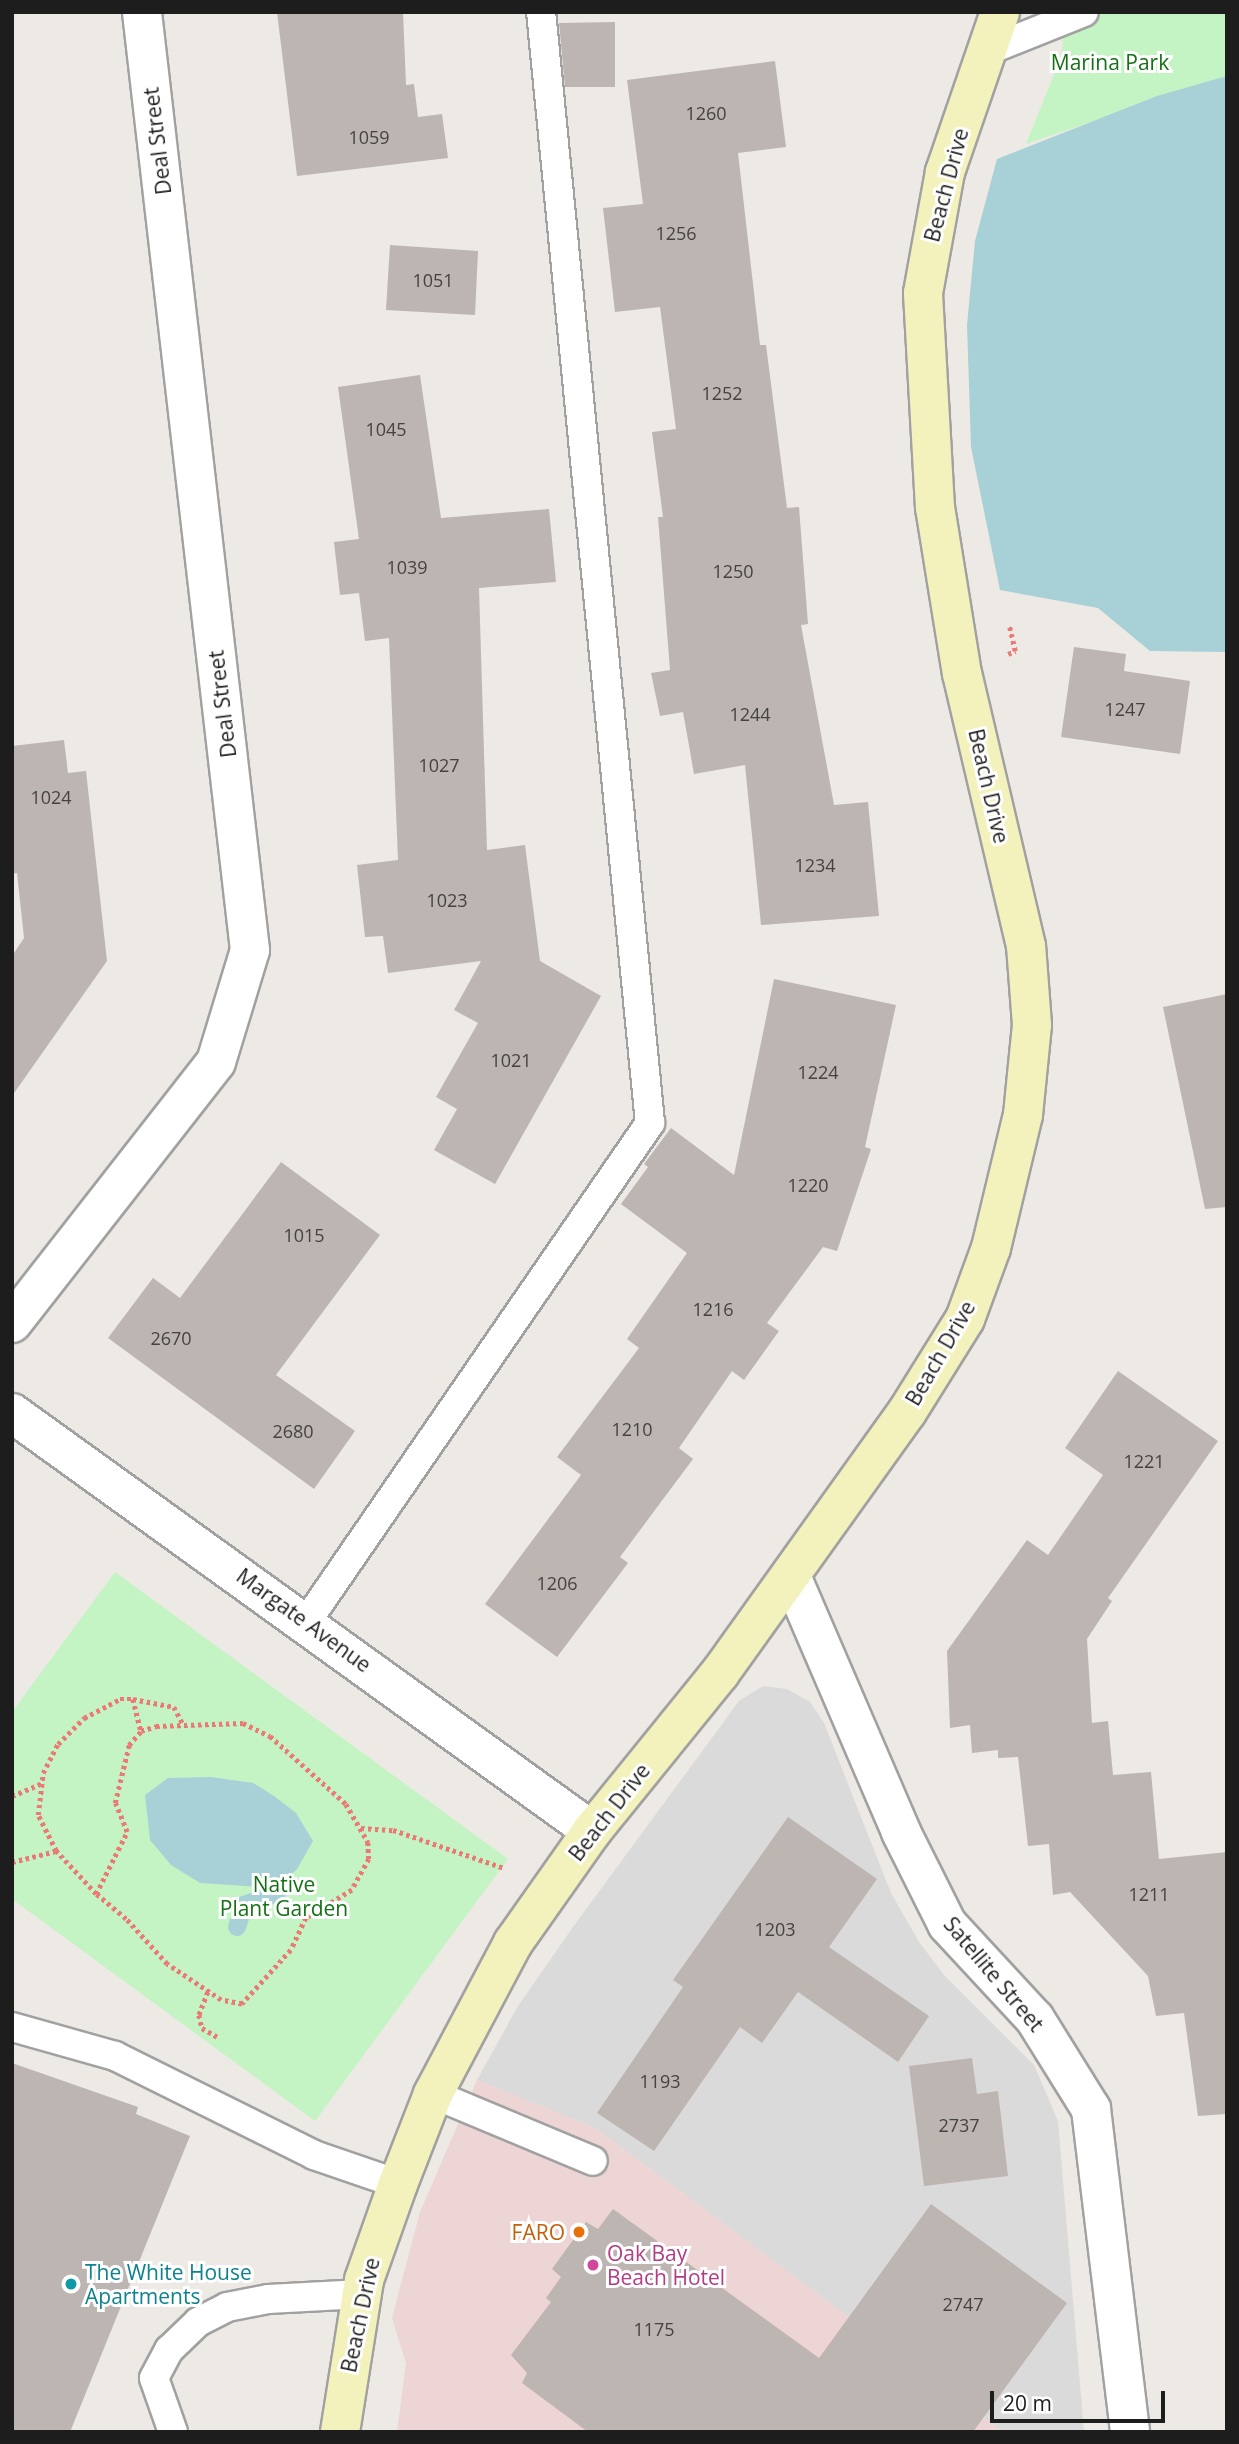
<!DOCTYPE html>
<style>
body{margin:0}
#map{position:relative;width:1239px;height:2444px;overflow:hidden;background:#ede9e4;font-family:"Open Sans",sans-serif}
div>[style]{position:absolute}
.residential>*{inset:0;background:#dbdada}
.commercial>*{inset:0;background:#edd4d5}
.park>*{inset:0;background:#c4f4c4}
.water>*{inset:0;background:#a8d0d7}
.stream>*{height:18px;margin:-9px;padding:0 9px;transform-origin:9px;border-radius:9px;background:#a8d0d7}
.building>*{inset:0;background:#bdb5b1}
.path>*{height:4.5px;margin-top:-2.25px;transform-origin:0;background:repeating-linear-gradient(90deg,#ec7975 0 3.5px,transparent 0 7px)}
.roads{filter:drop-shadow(2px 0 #a1a1a1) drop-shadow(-2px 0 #a1a1a1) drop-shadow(0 2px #a1a1a1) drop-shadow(0 -2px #a1a1a1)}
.service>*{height:28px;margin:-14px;padding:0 14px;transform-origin:14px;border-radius:14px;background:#fff}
.minor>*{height:38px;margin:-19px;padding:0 19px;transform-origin:19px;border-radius:19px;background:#fff}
.secondary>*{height:38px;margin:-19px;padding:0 19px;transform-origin:19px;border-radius:19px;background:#f3f2bc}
.dots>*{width:19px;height:19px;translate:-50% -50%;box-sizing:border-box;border:4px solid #fff;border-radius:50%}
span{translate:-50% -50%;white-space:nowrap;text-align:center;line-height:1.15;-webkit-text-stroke:6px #fff;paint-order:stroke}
.number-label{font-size:18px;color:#454342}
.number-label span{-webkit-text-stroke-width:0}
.park-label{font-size:21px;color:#157116}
.street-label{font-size:21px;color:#1d1d1d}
.food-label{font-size:21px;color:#c56008}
.right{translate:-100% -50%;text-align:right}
.hotel-label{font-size:21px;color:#b23c85}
.left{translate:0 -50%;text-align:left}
.culture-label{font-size:21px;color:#0d838f}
.frame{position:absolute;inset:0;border:14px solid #1d1d1d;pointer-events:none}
.scale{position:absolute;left:990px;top:2391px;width:175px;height:32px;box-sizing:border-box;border:4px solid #1d1d1d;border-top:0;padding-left:9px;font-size:21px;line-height:24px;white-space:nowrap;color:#1d1d1d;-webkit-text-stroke:5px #fff;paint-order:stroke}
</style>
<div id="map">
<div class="residential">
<i style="clip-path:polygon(763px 1686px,787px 1689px,810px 1702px,824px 1723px,891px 1893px,919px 1942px,945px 1976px,1034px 2065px,1058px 2121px,1084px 2432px,1003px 2432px,595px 2128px,477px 2080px,518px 2006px,573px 1927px,739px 1701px)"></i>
</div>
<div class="commercial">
<i style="clip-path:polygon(477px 2080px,595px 2128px,1003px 2432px,397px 2432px,406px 2363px,392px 2318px,420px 2212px)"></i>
</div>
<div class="park">
<i style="clip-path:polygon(1066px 12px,1227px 12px,1227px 76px,1026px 144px,1061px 57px)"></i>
<i style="clip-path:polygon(115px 1572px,508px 1859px,315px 2121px,12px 1899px,12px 1712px)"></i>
</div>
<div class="water">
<i style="clip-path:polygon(1227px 76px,1227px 652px,1150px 651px,1098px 608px,1000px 590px,971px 447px,967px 325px,975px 241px,997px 159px,1157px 96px)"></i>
<i style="clip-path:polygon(211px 1777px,253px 1783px,274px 1796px,296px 1813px,313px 1841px,297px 1869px,277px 1888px,200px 1883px,171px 1865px,150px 1840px,145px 1795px,168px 1778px)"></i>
</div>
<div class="stream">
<i style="left:237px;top:1927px;width:23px;rotate:-72deg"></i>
<i style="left:244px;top:1905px;width:35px;rotate:-20deg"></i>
<i style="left:277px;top:1893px;width:5px;rotate:-90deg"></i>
</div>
<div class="building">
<i style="clip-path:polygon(277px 12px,403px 12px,406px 85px,414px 84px,418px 117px,442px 114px,448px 158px,297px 176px)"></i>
<i style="clip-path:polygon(615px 22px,615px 87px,565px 87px,559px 23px)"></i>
<i style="clip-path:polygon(775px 61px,786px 147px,738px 153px,760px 345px,766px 345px,787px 508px,799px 507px,808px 624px,801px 625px,834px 805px,868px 802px,879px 916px,761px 925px,745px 765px,694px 774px,683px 712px,660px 716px,651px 673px,670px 670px,658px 517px,663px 517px,652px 432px,676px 429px,660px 307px,615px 312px,603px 208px,643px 204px,627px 80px)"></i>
<i style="clip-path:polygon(390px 245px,478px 251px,475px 315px,386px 310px)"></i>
<i style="clip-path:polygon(420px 375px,441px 518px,549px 509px,556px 582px,479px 588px,487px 850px,525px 845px,540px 961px,601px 996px,495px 1184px,434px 1150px,457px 1109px,436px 1097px,478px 1023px,454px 1010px,481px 961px,388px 973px,383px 936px,365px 937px,357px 865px,398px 860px,389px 638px,365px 641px,359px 593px,340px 595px,334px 542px,359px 539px,338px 387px)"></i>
<i style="clip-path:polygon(1074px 647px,1126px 654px,1124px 671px,1190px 681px,1180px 754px,1061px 737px)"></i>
<i style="clip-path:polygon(64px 740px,68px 773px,86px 771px,107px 961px,12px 1096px,12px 956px,24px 938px,17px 873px,12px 874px,12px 746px)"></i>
<i style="clip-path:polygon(774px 979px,896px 1005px,865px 1147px,871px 1149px,837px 1251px,823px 1247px,767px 1323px,779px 1331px,744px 1380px,732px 1371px,679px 1448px,693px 1459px,620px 1557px,628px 1563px,557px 1657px,485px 1604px,581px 1475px,557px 1457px,639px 1348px,627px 1339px,687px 1253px,621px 1204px,648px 1167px,644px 1164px,671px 1128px,734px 1175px)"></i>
<i style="clip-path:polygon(1227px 994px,1227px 1207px,1205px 1209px,1163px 1007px)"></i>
<i style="clip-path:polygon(281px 1162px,380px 1235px,276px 1375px,355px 1431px,314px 1489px,108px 1338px,153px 1278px,180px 1298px)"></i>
<i style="clip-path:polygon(1118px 1371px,1218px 1441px,1108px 1598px,1112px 1601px,1087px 1639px,1092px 1723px,1108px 1721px,1113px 1775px,1151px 1772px,1159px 1859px,1227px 1852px,1227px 2114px,1198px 2116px,1184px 2013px,1156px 2016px,1148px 1976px,1070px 1892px,1053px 1895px,1049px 1844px,1028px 1846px,1018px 1757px,998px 1758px,998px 1750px,972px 1753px,970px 1725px,950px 1728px,947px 1651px,1027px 1540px,1048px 1555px,1103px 1475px,1065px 1448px)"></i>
<i style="clip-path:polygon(788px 1817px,877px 1879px,829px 1947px,929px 2016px,898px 2062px,798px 1992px,762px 2043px,740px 2027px,654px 2151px,597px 2113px,683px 1987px,673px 1980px)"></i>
<i style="clip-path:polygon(972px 2058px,977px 2094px,998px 2091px,1008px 2176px,924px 2186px,909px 2066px)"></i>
<i style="clip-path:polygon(12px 2063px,138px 2107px,136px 2114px,190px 2136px,70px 2432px,12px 2432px)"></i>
<i style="clip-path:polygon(931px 2204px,1067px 2303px,973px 2432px,588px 2432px,522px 2383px,527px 2373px,511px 2355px,551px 2302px,546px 2298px,561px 2277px,552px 2269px,586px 2222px,598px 2229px,613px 2209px,819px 2358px)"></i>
</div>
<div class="path">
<i style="left:1008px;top:654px;width:8px;rotate:-23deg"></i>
<i style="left:1015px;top:651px;width:26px;rotate:-103deg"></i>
<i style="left:133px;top:1699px;width:33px;rotate:76deg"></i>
<i style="left:12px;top:1796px;width:33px;rotate:-23deg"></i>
<i style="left:361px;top:1828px;width:32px;rotate:4deg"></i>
<i style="left:393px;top:1830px;width:117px;rotate:18.9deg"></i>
<i style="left:12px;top:1862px;width:45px;rotate:-14deg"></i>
<i style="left:96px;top:1894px;width:69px;rotate:-63.4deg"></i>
<i style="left:127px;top:1832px;width:31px;rotate:-112deg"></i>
<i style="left:115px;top:1803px;width:60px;rotate:-76.4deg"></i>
<i style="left:129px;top:1745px;width:18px;rotate:-49deg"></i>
<i style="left:141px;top:1731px;width:16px;rotate:-18deg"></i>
<i style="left:156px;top:1726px;width:87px;rotate:-2deg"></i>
<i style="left:243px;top:1723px;width:30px;rotate:26deg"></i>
<i style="left:270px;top:1736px;width:102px;rotate:41.8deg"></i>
<i style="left:346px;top:1804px;width:44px;rotate:59.9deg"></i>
<i style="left:368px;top:1842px;width:17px;rotate:87deg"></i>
<i style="left:369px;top:1859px;width:35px;rotate:119deg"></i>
<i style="left:352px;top:1890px;width:54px;rotate:148.7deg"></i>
<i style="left:306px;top:1918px;width:35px;rotate:115deg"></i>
<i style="left:291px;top:1950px;width:73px;rotate:132.2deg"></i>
<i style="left:242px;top:2004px;width:21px;rotate:-169deg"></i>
<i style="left:221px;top:2000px;width:65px;rotate:-146.3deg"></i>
<i style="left:167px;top:1964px;width:61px;rotate:-132.3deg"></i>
<i style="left:126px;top:1919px;width:39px;rotate:-140deg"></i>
<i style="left:96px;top:1894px;width:59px;rotate:-132.9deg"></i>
<i style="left:56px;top:1851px;width:40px;rotate:-116.6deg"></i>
<i style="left:38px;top:1815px;width:42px;rotate:-83.2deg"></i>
<i style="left:43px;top:1773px;width:33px;rotate:-63deg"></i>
<i style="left:58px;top:1744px;width:37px;rotate:-45deg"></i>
<i style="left:84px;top:1718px;width:41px;rotate:-27.8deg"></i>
<i style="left:120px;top:1699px;width:13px"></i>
<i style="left:133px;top:1699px;width:42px;rotate:11deg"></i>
<i style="left:174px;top:1707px;width:19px;rotate:62deg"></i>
<i style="left:208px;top:1992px;width:25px;rotate:111deg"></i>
<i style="left:199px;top:2015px;width:13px;rotate:77deg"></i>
<i style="left:202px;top:2028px;width:20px;rotate:30deg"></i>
</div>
<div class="roads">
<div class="service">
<i style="left:989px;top:50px;width:102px;rotate:-21.8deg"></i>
<i style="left:307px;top:1621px;width:605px;rotate:-55.44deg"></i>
<i style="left:650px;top:1123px;width:1116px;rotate:-95.6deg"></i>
<i style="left:12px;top:2027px;width:107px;rotate:15.7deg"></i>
<i style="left:115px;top:2056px;width:222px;rotate:26.4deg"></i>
<i style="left:314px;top:2155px;width:89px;rotate:19deg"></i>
<i style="left:433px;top:2094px;width:173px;rotate:22.7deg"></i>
<i style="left:173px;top:2432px;width:57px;rotate:-109.4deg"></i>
<i style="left:154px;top:2378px;width:32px;rotate:-62deg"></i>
<i style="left:169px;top:2350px;width:40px;rotate:-44deg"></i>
<i style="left:198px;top:2322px;width:33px;rotate:-27deg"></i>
<i style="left:227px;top:2307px;width:42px;rotate:-11deg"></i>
<i style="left:268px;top:2299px;width:94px;rotate:-3deg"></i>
</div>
<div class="minor">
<i style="left:12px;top:1323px;width:331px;rotate:-52deg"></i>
<i style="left:216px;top:1062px;width:117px;rotate:-73.1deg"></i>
<i style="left:250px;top:950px;width:944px;rotate:-96.57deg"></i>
<i style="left:12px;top:1413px;width:715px;rotate:35.78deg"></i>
<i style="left:791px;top:1576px;width:279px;rotate:66.7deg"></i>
<i style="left:901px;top:1832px;width:103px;rotate:63.4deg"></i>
<i style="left:947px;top:1924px;width:129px;rotate:47.2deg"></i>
<i style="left:1035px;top:2019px;width:106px;rotate:58.1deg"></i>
<i style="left:1091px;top:2109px;width:325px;rotate:83.1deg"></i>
</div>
<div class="secondary">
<i style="left:340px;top:2432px;width:154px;rotate:-81deg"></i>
<i style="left:364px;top:2280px;width:102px;rotate:-70.5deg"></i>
<i style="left:398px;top:2184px;width:97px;rotate:-68.7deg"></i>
<i style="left:433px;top:2094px;width:171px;rotate:-62.1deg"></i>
<i style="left:513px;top:1943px;width:137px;rotate:-54.8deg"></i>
<i style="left:592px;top:1831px;width:203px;rotate:-51deg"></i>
<i style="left:720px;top:1673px;width:321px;rotate:-54.4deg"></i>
<i style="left:907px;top:1412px;width:110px;rotate:-58.1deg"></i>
<i style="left:965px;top:1319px;width:76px;rotate:-69.9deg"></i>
<i style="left:991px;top:1248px;width:137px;rotate:-76.5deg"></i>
<i style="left:1023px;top:1115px;width:90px;rotate:-84.3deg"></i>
<i style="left:1032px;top:1025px;width:79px;rotate:-94.3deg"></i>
<i style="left:1026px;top:946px;width:279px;rotate:-103.2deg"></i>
<i style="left:962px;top:674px;width:168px;rotate:-99.2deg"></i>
<i style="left:935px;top:508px;width:215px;rotate:-93.2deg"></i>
<i style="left:923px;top:293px;width:123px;rotate:-79.7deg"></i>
<i style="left:945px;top:172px;width:169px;rotate:-71deg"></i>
</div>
</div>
<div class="dots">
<i style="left:579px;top:2232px;background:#e8710a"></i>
<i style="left:593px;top:2265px;background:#d1479c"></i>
<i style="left:71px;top:2284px;background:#0f9aa8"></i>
</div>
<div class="number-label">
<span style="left:706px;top:113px">1260</span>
<span style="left:369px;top:137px">1059</span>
<span style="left:676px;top:233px">1256</span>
<span style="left:433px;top:280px">1051</span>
<span style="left:722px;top:393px">1252</span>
<span style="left:386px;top:429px">1045</span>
<span style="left:407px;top:567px">1039</span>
<span style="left:733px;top:571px">1250</span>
<span style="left:1125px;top:709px">1247</span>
<span style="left:750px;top:714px">1244</span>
<span style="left:439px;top:765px">1027</span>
<span style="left:51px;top:797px">1024</span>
<span style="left:815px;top:865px">1234</span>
<span style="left:447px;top:900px">1023</span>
<span style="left:511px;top:1060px">1021</span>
<span style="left:818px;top:1072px">1224</span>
<span style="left:808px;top:1185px">1220</span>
<span style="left:304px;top:1235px">1015</span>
<span style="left:713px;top:1309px">1216</span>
<span style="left:171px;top:1338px">2670</span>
<span style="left:632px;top:1429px">1210</span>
<span style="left:293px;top:1431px">2680</span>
<span style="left:1144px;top:1461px">1221</span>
<span style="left:557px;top:1583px">1206</span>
<span style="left:1149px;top:1894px">1211</span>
<span style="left:775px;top:1929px">1203</span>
<span style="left:660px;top:2081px">1193</span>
<span style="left:959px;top:2125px">2737</span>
<span style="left:963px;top:2304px">2747</span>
<span style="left:654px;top:2329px">1175</span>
</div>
<div class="park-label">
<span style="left:1110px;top:62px">Marina Park</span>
<span style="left:284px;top:1896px">Native<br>Plant Garden</span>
</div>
<div class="street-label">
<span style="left:157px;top:141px;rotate:-97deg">Deal Street</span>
<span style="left:946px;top:185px;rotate:-75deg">Beach Drive</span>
<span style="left:222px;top:704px;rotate:-97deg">Deal Street</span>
<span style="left:989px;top:786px;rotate:77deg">Beach Drive</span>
<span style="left:940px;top:1353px;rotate:-60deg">Beach Drive</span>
<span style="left:304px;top:1620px;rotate:36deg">Margate Avenue</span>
<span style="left:609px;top:1812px;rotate:-52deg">Beach Drive</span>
<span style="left:994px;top:1974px;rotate:50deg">Satellite Street</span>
<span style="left:360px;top:2315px;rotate:-78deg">Beach Drive</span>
</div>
<div class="food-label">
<span class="right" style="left:565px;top:2232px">FARO</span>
</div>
<div class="hotel-label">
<span class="left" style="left:607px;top:2265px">Oak Bay<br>Beach Hotel</span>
</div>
<div class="culture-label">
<span class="left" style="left:85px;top:2284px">The White House<br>Apartments</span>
</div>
<div class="frame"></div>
<div class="scale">20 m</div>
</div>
